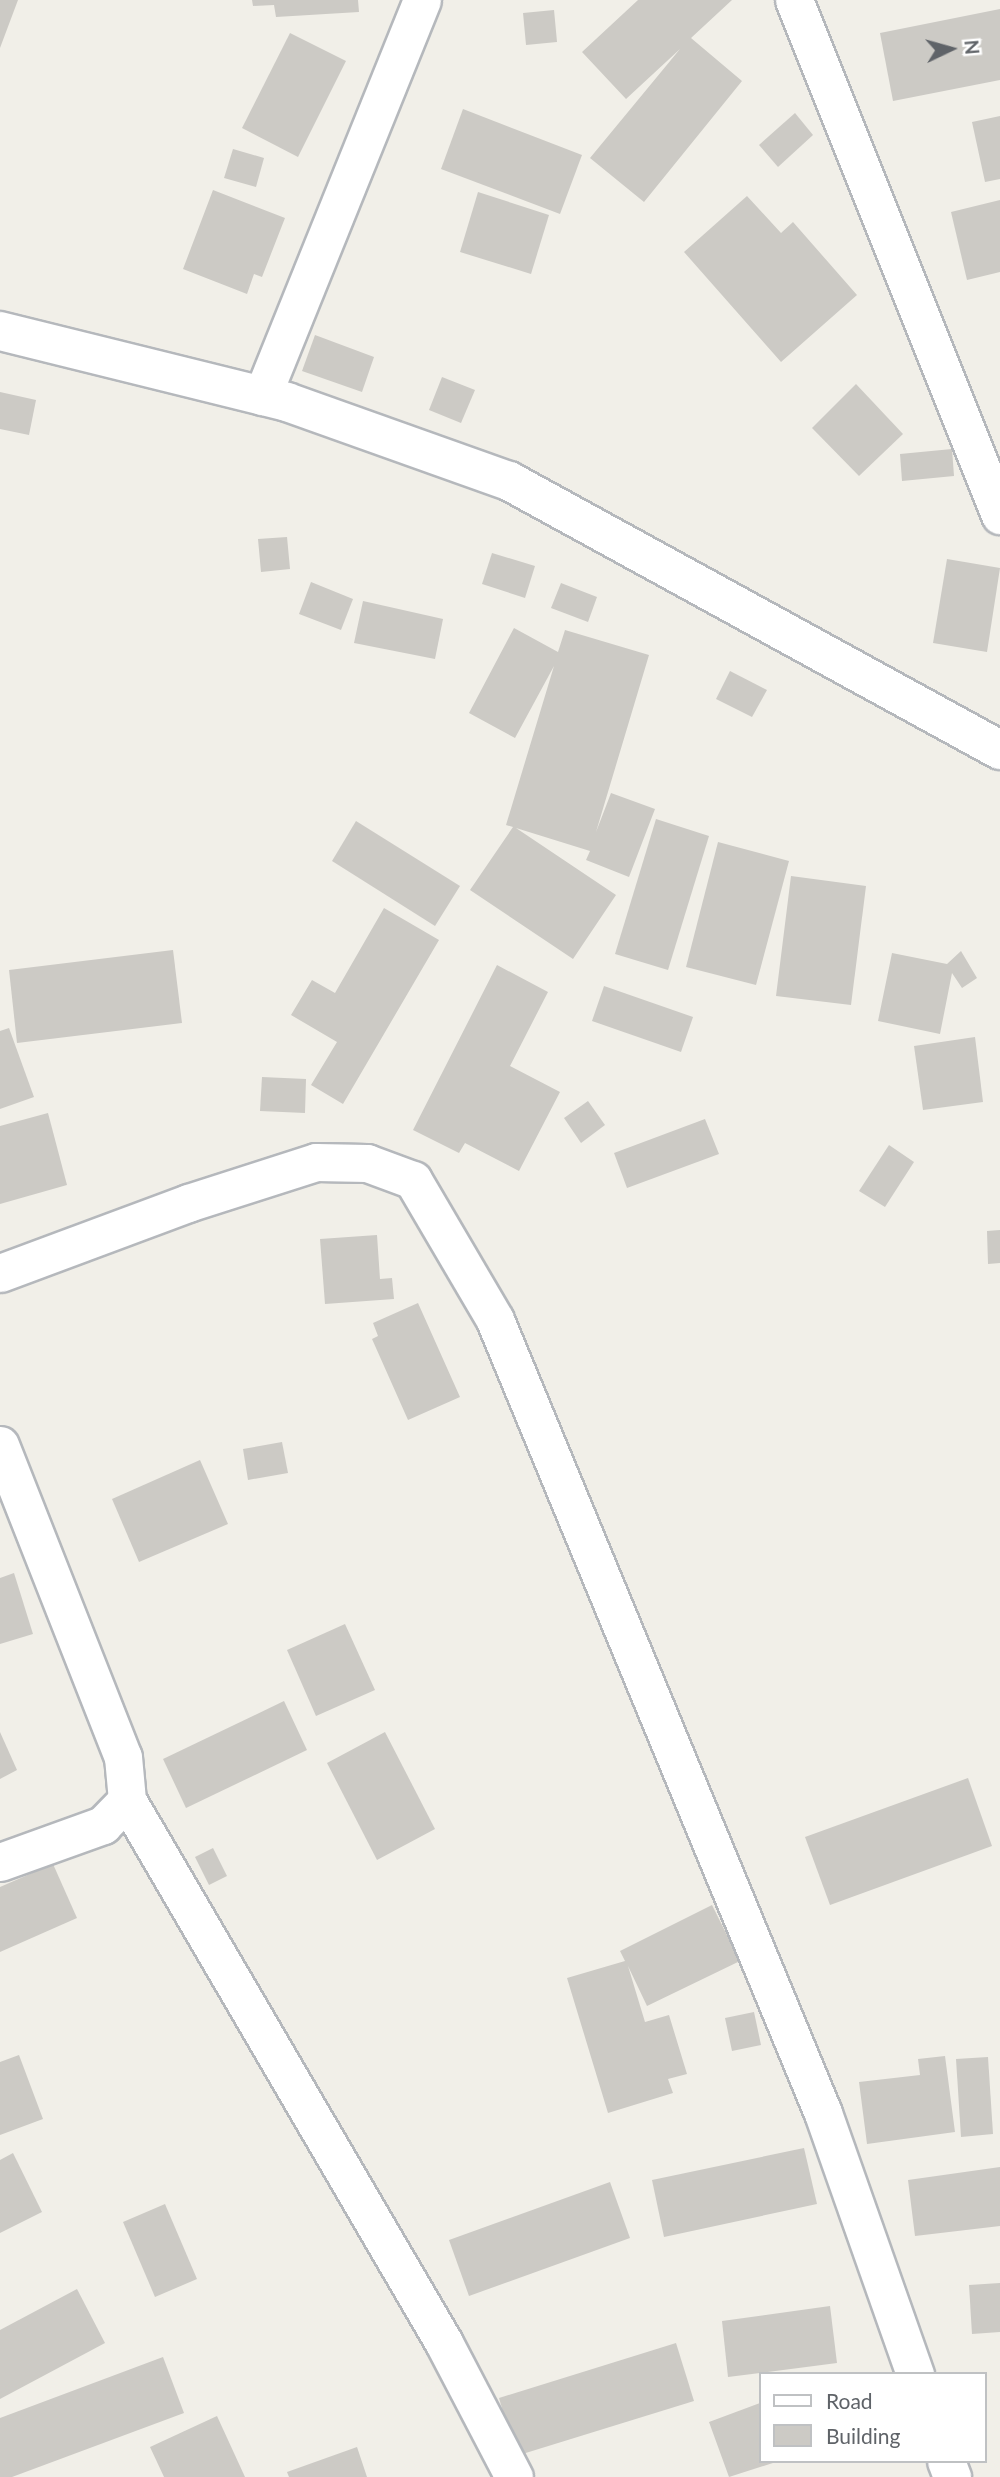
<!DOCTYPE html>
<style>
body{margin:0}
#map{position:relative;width:1000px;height:2477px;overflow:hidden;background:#f1efe8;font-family:Lato,sans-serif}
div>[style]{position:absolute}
.building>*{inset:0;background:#cccac5}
.roads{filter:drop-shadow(2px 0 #b5b8bc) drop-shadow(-2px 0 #b5b8bc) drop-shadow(0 2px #b5b8bc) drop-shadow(0 -2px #b5b8bc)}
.minor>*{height:37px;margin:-18.5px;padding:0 18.5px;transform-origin:18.5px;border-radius:18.5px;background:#fff}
.tertiary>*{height:38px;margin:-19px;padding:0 19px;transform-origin:19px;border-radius:19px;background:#fff}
span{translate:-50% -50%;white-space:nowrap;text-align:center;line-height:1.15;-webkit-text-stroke:6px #fff;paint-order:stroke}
.legend{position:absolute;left:759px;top:2372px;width:228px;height:91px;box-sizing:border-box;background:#fff;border:2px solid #bfc1c3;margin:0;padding:9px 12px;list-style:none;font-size:21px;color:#5f6368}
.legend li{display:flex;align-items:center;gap:14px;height:35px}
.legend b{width:35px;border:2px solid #bfc1c3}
.north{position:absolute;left:916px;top:14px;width:70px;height:70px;-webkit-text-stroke:5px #fff;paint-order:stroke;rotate:85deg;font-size:19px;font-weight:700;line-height:28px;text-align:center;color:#5f6368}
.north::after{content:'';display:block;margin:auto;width:24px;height:32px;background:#5f6368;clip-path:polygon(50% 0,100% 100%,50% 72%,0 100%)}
</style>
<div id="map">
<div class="building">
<i style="clip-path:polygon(0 0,18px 0,0 48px)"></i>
<i style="clip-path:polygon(252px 0,358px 0,359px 12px,276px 17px,274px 5px,253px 6px)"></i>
<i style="clip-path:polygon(638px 0,732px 0,691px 38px,742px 81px,644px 202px,590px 158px,680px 49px,626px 99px,582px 52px)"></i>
<i style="clip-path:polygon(1000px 9px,1000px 80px,893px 101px,880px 33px)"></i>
<i style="clip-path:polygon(554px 10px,557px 42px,526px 45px,523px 13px)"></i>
<i style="clip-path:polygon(290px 33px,346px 61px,298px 157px,242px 128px)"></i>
<i style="clip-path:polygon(463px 109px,582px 155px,560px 214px,441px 169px)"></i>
<i style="clip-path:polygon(795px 113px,813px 135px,778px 167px,759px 145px)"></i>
<i style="clip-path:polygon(1000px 116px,1000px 179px,985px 182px,972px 122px)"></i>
<i style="clip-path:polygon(233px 149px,264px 158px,256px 187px,224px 178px)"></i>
<i style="clip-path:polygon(213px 190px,285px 218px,262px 277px,254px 274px,247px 294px,183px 269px)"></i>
<i style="clip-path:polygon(478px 192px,549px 215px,531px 274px,460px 252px)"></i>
<i style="clip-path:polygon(747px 196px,781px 233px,793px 222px,857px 295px,781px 362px,684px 252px)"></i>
<i style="clip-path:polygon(1000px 200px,1000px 272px,967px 280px,951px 212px)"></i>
<i style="clip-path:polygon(315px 335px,374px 357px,362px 392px,302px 371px)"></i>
<i style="clip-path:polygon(442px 377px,475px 390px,461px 423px,429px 410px)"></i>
<i style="clip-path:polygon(856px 384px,903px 434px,859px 476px,812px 428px)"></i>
<i style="clip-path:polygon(0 392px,36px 400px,29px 435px,0 429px)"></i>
<i style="clip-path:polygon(952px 449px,954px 476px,902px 481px,900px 454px)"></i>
<i style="clip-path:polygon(287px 537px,290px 569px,261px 572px,258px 539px)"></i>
<i style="clip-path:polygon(492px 553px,535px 566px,525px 598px,482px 584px)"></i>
<i style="clip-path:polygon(947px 559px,1000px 568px,987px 652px,933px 643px)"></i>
<i style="clip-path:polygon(311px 582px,353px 599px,341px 630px,299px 614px)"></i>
<i style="clip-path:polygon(561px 583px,597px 597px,588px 622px,551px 608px)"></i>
<i style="clip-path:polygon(363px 601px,443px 619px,435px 659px,354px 643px)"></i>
<i style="clip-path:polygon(514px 628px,558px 652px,565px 630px,649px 655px,596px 832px,611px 793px,655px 809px,629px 877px,586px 860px,590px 851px,516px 828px,616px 895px,573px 959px,470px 890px,513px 827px,506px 825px,554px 666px,515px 738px,469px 713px)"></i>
<i style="clip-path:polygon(730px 671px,767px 690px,752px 717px,716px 699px)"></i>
<i style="clip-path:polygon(656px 819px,709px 836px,668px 970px,615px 954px)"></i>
<i style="clip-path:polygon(356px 821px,460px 886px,435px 926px,332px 861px)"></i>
<i style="clip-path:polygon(718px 842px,789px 861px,756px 985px,686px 967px)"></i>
<i style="clip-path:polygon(791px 876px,866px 886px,851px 1005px,776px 996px)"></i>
<i style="clip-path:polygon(384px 908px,439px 940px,343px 1104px,311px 1085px,337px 1042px,291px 1015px,312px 980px,335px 993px)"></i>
<i style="clip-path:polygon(173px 950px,182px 1023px,17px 1043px,9px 970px)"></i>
<i style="clip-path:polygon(961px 951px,977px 978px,962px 988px,952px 973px,940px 1034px,878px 1021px,892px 953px,947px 964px)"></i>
<i style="clip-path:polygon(497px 965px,548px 992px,510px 1066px,560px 1092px,519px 1171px,465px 1143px,459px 1153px,413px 1130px)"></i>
<i style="clip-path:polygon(604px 986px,693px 1017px,681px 1052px,592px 1021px)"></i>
<i style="clip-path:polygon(9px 1028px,34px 1097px,0 1109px,0 1031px)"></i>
<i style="clip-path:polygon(975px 1037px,983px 1102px,923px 1110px,914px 1046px)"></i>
<i style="clip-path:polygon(262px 1077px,306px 1079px,305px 1113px,260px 1111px)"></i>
<i style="clip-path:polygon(588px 1101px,605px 1125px,581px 1143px,564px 1118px)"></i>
<i style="clip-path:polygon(48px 1113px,67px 1185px,0 1204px,0 1126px)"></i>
<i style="clip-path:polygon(705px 1119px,719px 1154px,627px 1188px,614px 1153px)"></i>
<i style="clip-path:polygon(889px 1145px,914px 1162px,885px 1207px,859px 1191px)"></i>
<i style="clip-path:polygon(1000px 1230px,1000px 1263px,988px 1264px,987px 1231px)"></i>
<i style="clip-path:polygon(377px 1235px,380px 1279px,392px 1278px,394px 1299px,325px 1304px,320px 1239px)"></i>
<i style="clip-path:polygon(418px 1303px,460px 1397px,408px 1420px,372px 1339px,378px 1336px,373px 1323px)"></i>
<i style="clip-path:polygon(282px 1442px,288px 1473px,248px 1480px,243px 1449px)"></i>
<i style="clip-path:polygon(200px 1460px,228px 1524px,139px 1562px,112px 1499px)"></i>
<i style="clip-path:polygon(14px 1573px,33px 1634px,0 1644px,0 1578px)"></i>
<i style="clip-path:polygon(345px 1624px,375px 1690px,316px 1716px,287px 1650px)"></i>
<i style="clip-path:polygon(284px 1701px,307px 1750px,186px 1808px,163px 1759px)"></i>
<i style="clip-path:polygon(0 1732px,17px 1770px,0 1779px)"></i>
<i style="clip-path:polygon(385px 1732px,435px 1829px,377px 1860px,327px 1763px)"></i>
<i style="clip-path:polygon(968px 1778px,992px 1846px,830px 1905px,805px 1837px)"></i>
<i style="clip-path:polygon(213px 1848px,227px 1876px,209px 1885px,195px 1857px)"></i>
<i style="clip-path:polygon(53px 1864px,77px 1918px,0 1952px,0 1887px)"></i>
<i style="clip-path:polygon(712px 1905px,740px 1961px,647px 2006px,628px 1966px,645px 2022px,669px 2015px,687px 2074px,668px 2079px,673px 2093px,608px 2113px,567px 1978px,625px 1961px,620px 1951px)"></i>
<i style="clip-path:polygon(754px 2012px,761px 2045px,732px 2051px,725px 2018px)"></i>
<i style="clip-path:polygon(19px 2055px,43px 2119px,0 2135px,0 2062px)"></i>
<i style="clip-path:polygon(945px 2056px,955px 2132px,867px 2144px,859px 2082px,920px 2075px,918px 2059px)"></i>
<i style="clip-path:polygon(988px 2057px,993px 2134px,961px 2137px,956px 2059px)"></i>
<i style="clip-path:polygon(804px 2148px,817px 2204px,664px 2237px,652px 2180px)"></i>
<i style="clip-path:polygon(13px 2153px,42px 2212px,0 2233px,0 2160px)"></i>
<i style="clip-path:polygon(1000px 2167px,1000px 2226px,915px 2236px,908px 2180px)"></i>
<i style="clip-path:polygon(610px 2182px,630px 2238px,469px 2296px,449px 2240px)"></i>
<i style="clip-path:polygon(165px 2204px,197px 2279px,155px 2297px,123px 2222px)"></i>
<i style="clip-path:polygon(1000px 2283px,1000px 2332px,972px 2334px,969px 2285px)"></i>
<i style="clip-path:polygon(77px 2289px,105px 2343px,0 2399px,0 2330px)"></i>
<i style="clip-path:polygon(830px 2306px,837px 2363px,728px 2377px,722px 2321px)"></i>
<i style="clip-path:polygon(676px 2343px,694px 2401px,516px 2456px,499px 2398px)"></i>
<i style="clip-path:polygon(163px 2357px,184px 2413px,12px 2477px,0 2477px,0 2418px)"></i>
<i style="clip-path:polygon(760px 2403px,760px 2461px,776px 2462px,729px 2477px,709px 2422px)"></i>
<i style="clip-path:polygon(217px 2416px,245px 2477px,164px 2477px,150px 2447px)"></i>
<i style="clip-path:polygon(357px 2447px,367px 2477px,289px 2477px,287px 2472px)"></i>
</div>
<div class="roads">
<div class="minor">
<i style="left:794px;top:0;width:555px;rotate:68.2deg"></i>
<i style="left:262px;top:396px;width:427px;rotate:-68deg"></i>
<i style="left:0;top:1273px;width:201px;rotate:-20.4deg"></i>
<i style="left:188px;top:1203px;width:134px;rotate:-17.8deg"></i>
<i style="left:316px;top:1162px;width:51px;rotate:1.1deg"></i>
<i style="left:367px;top:1163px;width:49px;rotate:20.3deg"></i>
<i style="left:413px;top:1180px;width:162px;rotate:59.6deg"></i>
<i style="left:495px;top:1320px;width:858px;rotate:67.53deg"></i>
<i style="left:823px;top:2113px;width:277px;rotate:70.6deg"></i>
<i style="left:0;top:1445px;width:335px;rotate:68.5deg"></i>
<i style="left:123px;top:1757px;width:43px;rotate:84.7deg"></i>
<i style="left:127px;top:1800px;width:35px;rotate:134deg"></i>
<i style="left:103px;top:1825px;width:109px;rotate:160.2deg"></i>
<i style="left:127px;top:1800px;width:629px;rotate:59.72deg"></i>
<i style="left:444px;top:2343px;width:151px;rotate:62.4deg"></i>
<i style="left:946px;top:2461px;width:17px;rotate:69deg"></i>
</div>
<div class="tertiary">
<i style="left:0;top:331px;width:296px;rotate:13.9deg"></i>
<i style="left:287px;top:402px;width:236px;rotate:19.6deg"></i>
<i style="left:509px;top:481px;width:560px;rotate:28.72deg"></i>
</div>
</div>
<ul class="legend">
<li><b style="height:9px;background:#fff"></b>Road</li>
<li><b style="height:19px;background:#cccac5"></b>Building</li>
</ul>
<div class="north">N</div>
</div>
